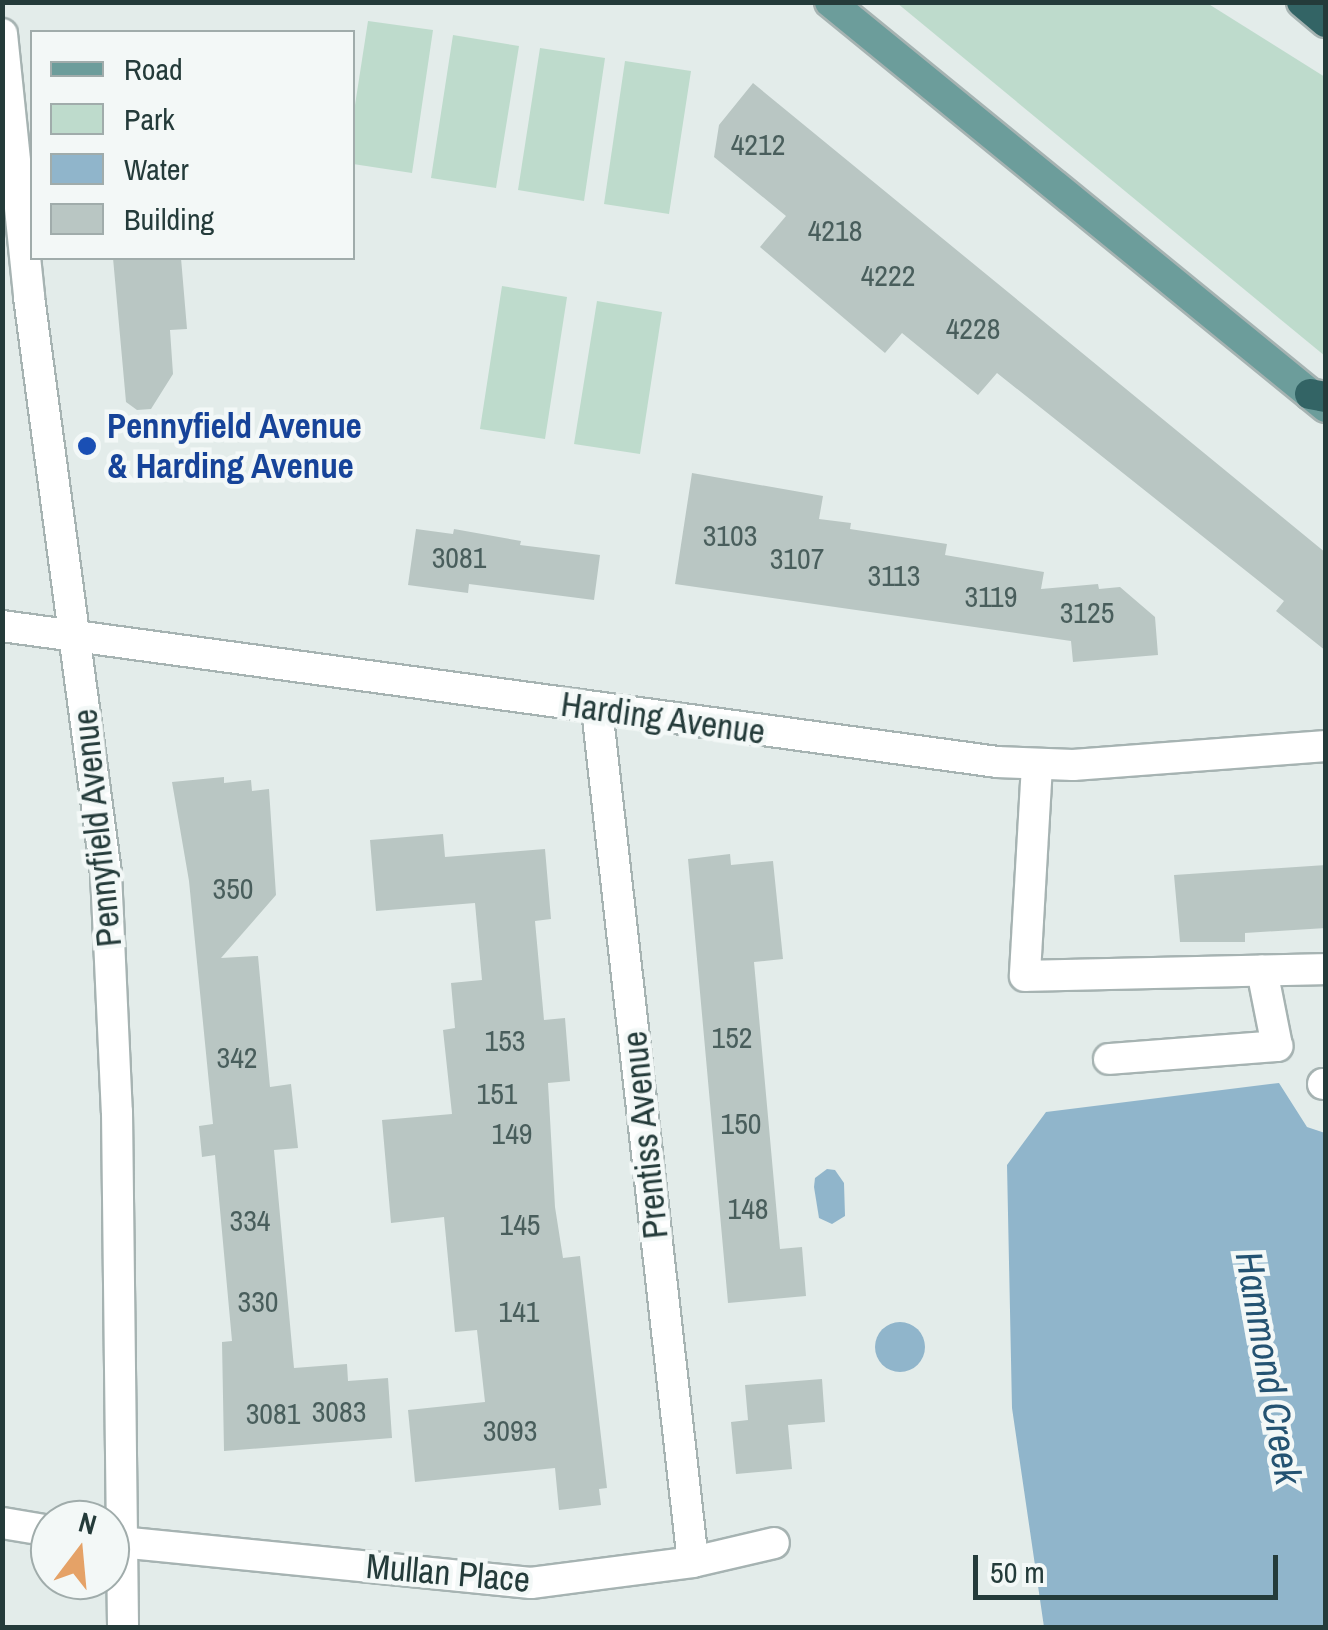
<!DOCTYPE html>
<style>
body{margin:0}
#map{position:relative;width:1328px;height:1630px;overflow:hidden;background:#e3ecea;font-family:"Archivo Narrow",sans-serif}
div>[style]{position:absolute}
.green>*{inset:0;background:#bedbcc}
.water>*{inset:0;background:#90b5cb}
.round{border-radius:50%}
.building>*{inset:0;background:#b9c6c3}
.roads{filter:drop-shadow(2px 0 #a6b3b2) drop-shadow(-2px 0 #a6b3b2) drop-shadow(0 2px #a6b3b2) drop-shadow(0 -2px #a6b3b2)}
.minor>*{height:30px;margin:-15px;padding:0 15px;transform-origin:15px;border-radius:15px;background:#fff}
.major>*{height:30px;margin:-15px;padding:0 15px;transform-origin:15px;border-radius:15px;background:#6c9d9b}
.highway>*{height:30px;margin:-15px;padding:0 15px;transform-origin:15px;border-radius:15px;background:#336465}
.dots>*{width:28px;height:28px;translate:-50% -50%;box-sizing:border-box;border:5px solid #f3f8f7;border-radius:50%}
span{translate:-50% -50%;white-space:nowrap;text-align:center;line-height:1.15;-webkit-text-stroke:9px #f3f8f7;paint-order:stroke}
.number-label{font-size:30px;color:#495e5c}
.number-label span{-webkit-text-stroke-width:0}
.transit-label{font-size:35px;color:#164399;font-weight:700}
.left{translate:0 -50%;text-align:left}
.street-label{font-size:35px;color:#243b3a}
.water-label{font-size:38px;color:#245372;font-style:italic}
.frame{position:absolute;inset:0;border:5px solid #243b3a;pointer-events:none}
.legend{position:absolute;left:30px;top:30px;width:325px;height:230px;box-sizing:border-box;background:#f3f8f7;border:2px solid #a0acab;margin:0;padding:12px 18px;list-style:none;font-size:30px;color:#243b3a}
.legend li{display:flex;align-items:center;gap:20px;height:50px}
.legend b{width:50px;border:2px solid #a0acab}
.north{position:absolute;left:30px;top:1500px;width:100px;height:100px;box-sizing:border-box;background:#f3f8f7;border:2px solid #a0acab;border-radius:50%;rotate:16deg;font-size:28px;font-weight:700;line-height:40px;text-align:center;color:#243b3a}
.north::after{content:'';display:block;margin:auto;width:35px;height:45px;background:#e5a267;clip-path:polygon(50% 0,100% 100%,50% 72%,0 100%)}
.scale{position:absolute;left:973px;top:1555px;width:305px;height:45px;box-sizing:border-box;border:5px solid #243b3a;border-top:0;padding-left:12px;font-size:30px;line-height:35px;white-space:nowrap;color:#243b3a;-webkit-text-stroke:8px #f3f8f7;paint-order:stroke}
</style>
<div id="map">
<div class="green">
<i style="clip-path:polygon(897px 3px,1207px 3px,1325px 77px,1325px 356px)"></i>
<i style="clip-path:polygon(368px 21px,433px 30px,412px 173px,353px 164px,353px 118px)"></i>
<i style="clip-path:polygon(453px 35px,519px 46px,496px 188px,431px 178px)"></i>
<i style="clip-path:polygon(540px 48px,605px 58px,584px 201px,518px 190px)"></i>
<i style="clip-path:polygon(625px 61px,691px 71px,669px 214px,604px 204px)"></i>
<i style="clip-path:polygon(502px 286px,567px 297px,545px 439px,480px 429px)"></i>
<i style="clip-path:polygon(597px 301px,662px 312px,640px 454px,574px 444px)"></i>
</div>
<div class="water">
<i style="clip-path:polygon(1279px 1083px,1307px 1127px,1325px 1133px,1325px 1627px,1044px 1627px,1012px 1408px,1007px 1165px,1046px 1112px)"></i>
<i style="clip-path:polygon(827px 1169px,835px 1170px,844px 1183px,845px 1216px,832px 1224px,819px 1218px,814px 1187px,815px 1178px)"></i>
<i class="round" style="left:875px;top:1322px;width:50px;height:50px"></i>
</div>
<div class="building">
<i style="clip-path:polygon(753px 83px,1326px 553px,1326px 651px,1276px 611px,1284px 601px,997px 373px,978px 395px,902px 333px,885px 353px,760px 247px,786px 216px,714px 157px,719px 125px)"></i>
<i style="clip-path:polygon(113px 258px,181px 258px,187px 329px,170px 330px,173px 374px,151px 409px,137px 410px,126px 402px)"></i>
<i style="clip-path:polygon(692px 473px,823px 496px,819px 519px,851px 523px,850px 529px,947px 544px,945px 555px,1044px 572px,1041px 589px,1098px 584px,1099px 589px,1120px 587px,1155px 617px,1158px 655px,1073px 662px,1071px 641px,675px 584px)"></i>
<i style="clip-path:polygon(416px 529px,453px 534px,454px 529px,521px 541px,520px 545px,600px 555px,594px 600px,469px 584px,468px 593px,408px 585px)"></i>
<i style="clip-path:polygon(224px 777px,224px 783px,251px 780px,252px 791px,269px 789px,276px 895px,221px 958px,258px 956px,270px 1087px,291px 1084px,298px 1148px,274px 1150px,294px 1368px,347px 1364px,348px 1381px,388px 1378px,392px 1438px,224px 1451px,222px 1342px,232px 1341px,215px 1155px,202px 1157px,199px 1126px,213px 1124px,189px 881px,172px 782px)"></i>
<i style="clip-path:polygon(443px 834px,445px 857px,545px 849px,551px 919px,535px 921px,544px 1020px,565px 1018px,570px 1081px,548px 1083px,555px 1207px,563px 1258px,580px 1256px,607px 1488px,599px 1489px,601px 1505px,559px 1510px,555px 1468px,415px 1482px,408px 1410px,485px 1402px,477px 1330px,455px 1332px,444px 1217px,391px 1223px,382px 1120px,452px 1114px,443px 1030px,455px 1028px,451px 983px,482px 980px,475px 903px,376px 911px,370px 840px)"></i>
<i style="clip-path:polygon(730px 854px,731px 865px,773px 861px,783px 959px,754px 962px,780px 1249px,802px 1247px,806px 1296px,728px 1303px,688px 859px)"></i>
<i style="clip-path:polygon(1326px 865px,1326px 928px,1245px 933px,1245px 942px,1180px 942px,1174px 875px)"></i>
<i style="clip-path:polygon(822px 1379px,825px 1422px,788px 1425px,792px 1469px,736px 1474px,731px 1422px,748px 1420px,745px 1385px)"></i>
</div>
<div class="roads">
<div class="minor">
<i style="left:2px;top:34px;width:264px;rotate:84.1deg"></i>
<i style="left:29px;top:297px;width:581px;rotate:82.39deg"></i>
<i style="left:106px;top:873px;width:239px;rotate:87.4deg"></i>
<i style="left:117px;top:1112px;width:516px;rotate:89.33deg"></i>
<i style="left:2px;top:626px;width:1004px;rotate:7.78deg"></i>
<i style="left:997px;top:762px;width:76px;rotate:2.3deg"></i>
<i style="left:1073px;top:765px;width:254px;rotate:-4.3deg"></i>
<i style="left:597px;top:709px;width:858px;rotate:83.58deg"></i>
<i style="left:1037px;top:765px;width:211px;rotate:93.3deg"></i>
<i style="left:1025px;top:976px;width:301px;rotate:-1.3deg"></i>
<i style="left:1109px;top:1059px;width:169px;rotate:-4.4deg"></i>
<i style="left:1277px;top:1046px;width:77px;rotate:-101.2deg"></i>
<i style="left:1323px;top:1084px;width:3px"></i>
<i style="left:2px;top:1523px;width:49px;rotate:9.5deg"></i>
<i style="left:110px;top:1541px;width:423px;rotate:5.7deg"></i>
<i style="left:531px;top:1583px;width:163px;rotate:-7.4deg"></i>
<i style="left:693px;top:1562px;width:83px;rotate:-13.2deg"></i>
</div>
<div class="major">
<i style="left:830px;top:2px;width:640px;rotate:39.23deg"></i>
</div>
<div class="highway">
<i style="left:1302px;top:2px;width:31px;rotate:40deg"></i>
<i style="left:1310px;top:394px;width:16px;rotate:11deg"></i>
</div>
</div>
<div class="dots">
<i style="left:87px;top:446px;background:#1a4fb4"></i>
</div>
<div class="number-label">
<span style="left:758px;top:144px">4212</span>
<span style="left:835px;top:230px">4218</span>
<span style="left:888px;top:275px">4222</span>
<span style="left:973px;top:328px">4228</span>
<span style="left:730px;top:535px">3103</span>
<span style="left:459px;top:557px">3081</span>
<span style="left:797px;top:558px">3107</span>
<span style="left:894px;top:575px">3113</span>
<span style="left:991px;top:596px">3119</span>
<span style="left:1087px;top:612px">3125</span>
<span style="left:233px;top:888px">350</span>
<span style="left:732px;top:1037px">152</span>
<span style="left:505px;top:1040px">153</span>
<span style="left:237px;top:1057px">342</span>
<span style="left:497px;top:1093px">151</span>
<span style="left:741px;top:1123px">150</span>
<span style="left:512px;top:1133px">149</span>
<span style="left:748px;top:1208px">148</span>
<span style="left:250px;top:1220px">334</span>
<span style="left:520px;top:1224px">145</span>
<span style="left:258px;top:1301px">330</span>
<span style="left:519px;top:1311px">141</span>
<span style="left:339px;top:1411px">3083</span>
<span style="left:273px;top:1413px">3081</span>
<span style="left:510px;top:1430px">3093</span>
</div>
<div class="transit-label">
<span class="left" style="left:107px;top:446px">Pennyfield Avenue<br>&amp; Harding Avenue</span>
</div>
<div class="street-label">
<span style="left:663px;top:718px;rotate:8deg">Harding Avenue</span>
<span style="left:97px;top:828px;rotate:-96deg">Pennyfield Avenue</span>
<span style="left:645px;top:1135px;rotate:-96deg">Prentiss Avenue</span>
<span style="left:448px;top:1573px;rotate:5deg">Mullan Place</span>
</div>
<div class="water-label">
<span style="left:1269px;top:1368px;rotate:80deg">Hammond Creek</span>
</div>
<div class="frame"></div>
<ul class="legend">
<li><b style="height:12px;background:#6c9d9b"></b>Road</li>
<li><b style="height:28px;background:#bedbcc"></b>Park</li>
<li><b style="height:28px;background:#90b5cb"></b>Water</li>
<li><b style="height:28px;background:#b9c6c3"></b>Building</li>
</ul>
<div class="north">N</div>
<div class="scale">50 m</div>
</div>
